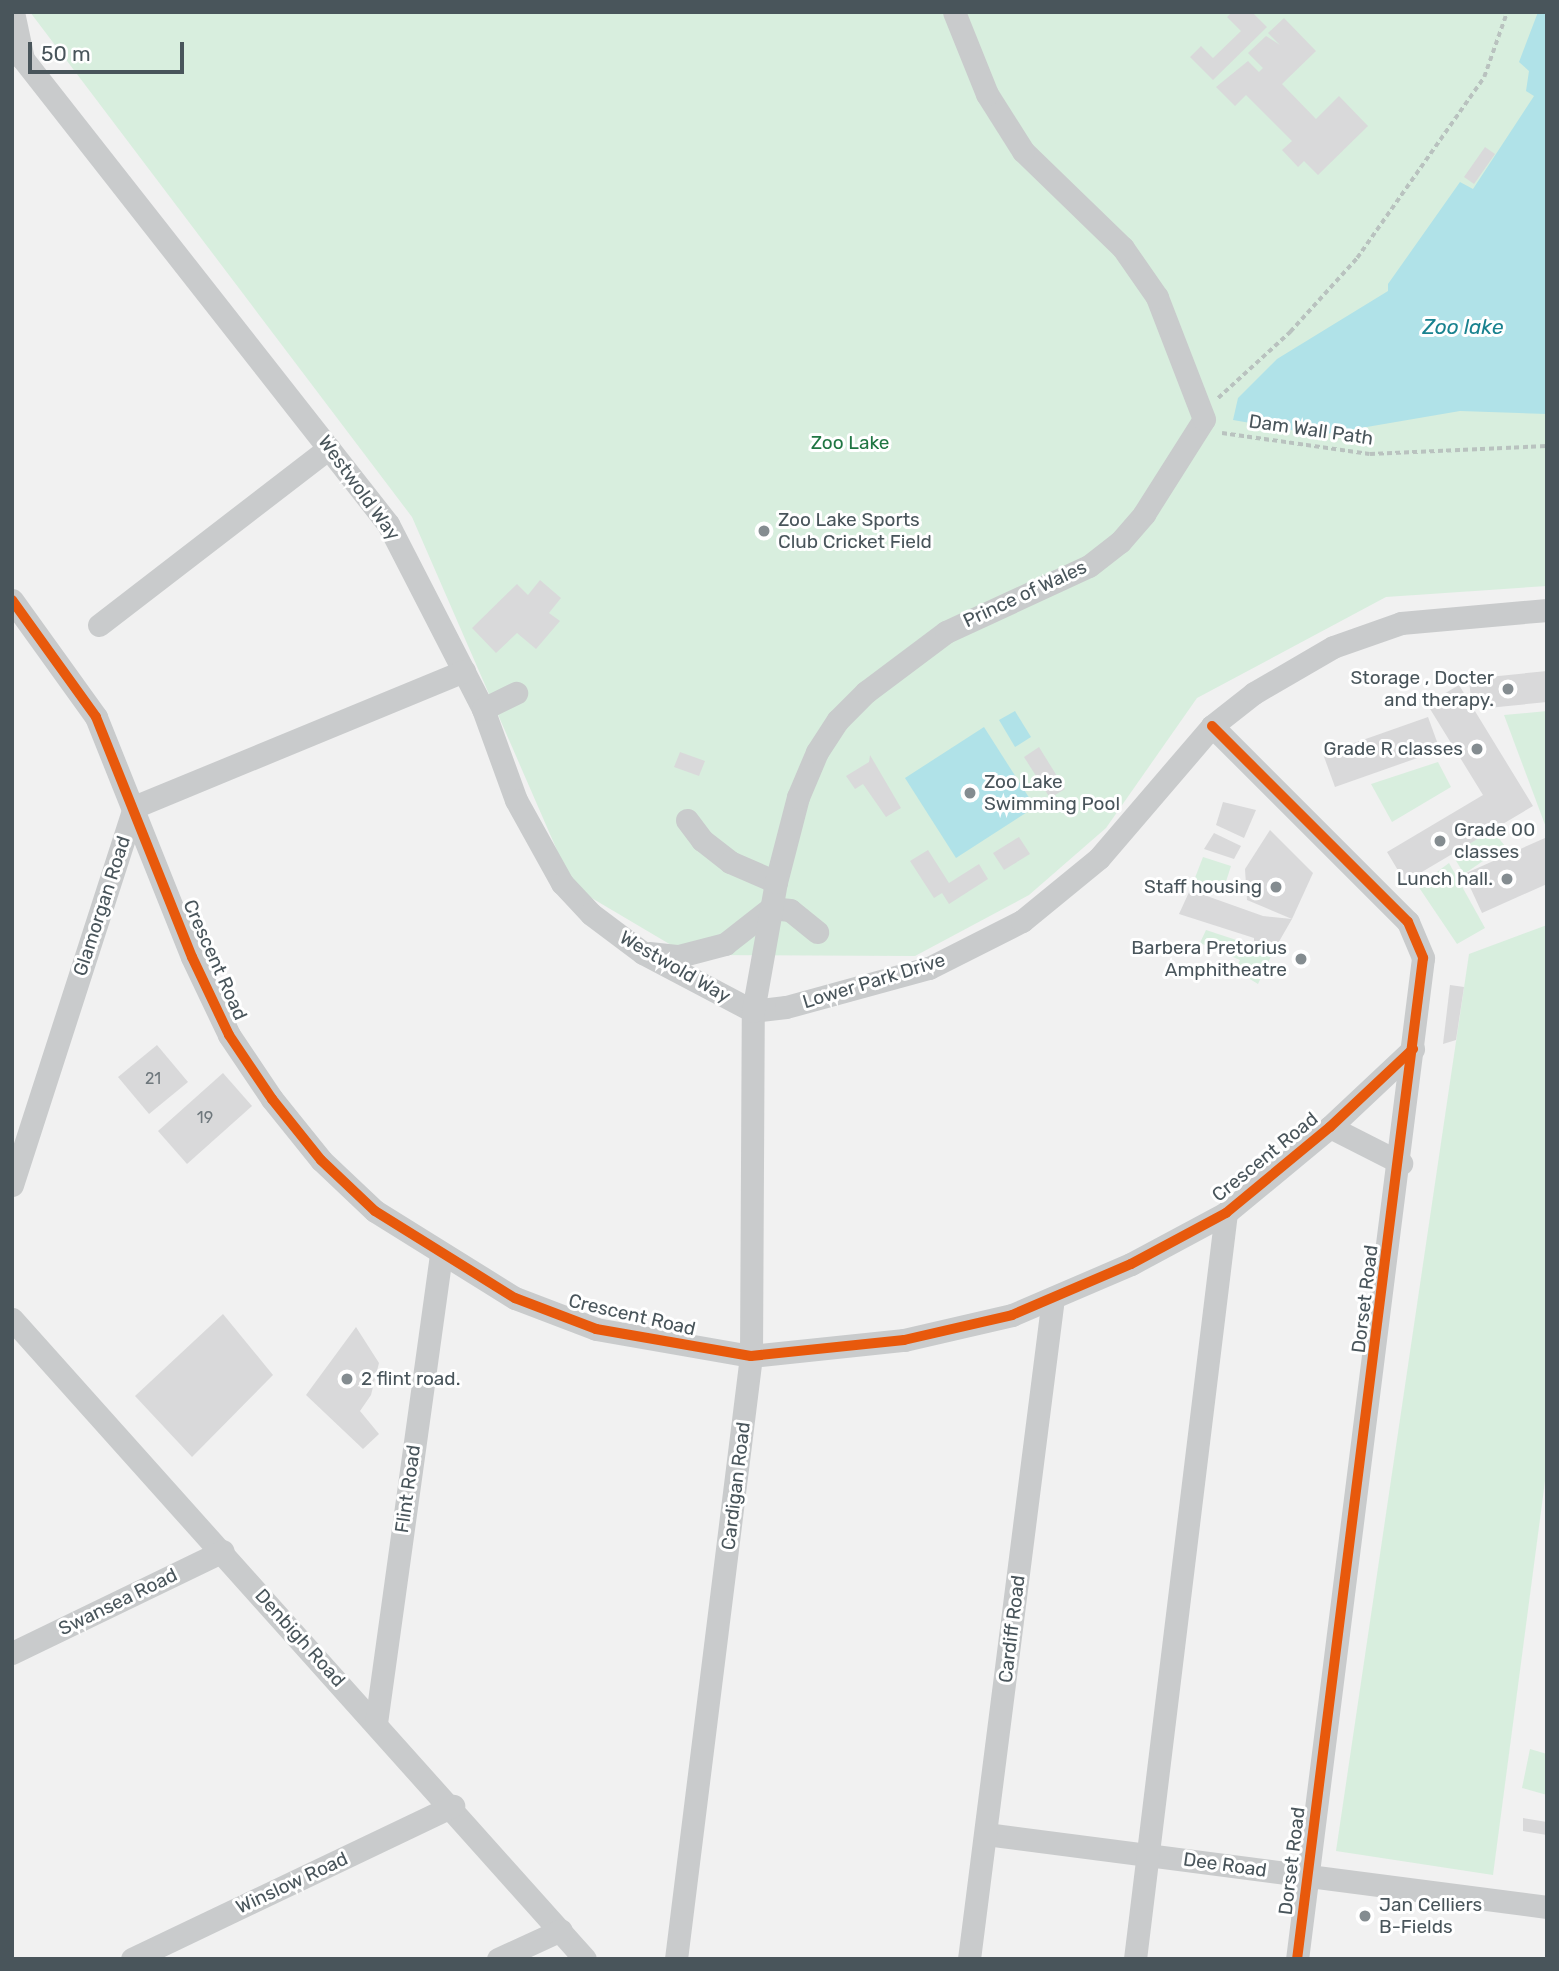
<!DOCTYPE html>
<style>
body{margin:0}
#map{position:relative;width:1559px;height:1971px;overflow:hidden;background:#f1f1f1;font-family:Rubik,sans-serif}
div>[style]{position:absolute}
.green>*{inset:0;background:#d8eede}
.water>*{inset:0;background:#b0e2e8}
.building>*{inset:0;background:#d9d9da}
.path>*{height:3.5px;margin-top:-1.75px;transform-origin:0;background:repeating-linear-gradient(90deg,#b9c2bf 0 5px,transparent 0 8.5px)}
.minor>*{height:23px;margin:-11.5px;padding:0 11.5px;transform-origin:11.5px;border-radius:11.5px;background:#c9cbcc}
.cycleway>*{height:10px;margin:-5px;padding:0 5px;transform-origin:5px;border-radius:5px;background:#e8590c}
.dots>*{width:19px;height:19px;translate:-50% -50%;box-sizing:border-box;border:4px solid #fff;border-radius:50%}
span{translate:-50% -50%;white-space:nowrap;text-align:center;line-height:1.15;-webkit-text-stroke:6px #fff;paint-order:stroke}
.number-label{font-size:16px;color:#6e777c}
.number-label span{-webkit-text-stroke-width:0}
.street-label{font-size:19px;color:#49555b}
.park-label{font-size:19px;color:#207643}
.poi-label{font-size:19px;color:#49555b}
.left{translate:0 -50%;text-align:left}
.right{translate:-100% -50%;text-align:right}
.water-label{font-size:21px;color:#19828f;font-style:italic}
.frame{position:absolute;inset:0;border:14px solid #49555b;pointer-events:none}
.scale{position:absolute;left:28px;top:42px;width:156px;height:32px;box-sizing:border-box;border:4px solid #49555b;border-top:0;padding-left:9px;font-size:21px;line-height:24px;white-space:nowrap;color:#49555b;-webkit-text-stroke:5px #fff;paint-order:stroke}
</style>
<div id="map">
<div class="green">
<i style="clip-path:polygon(30px 12px,1547px 12px,1547px 586px,1386px 597px,1197px 698px,1106px 828px,1029px 895px,915px 956px,688px 955px,573px 887px,412px 517px)"></i>
<i style="clip-path:polygon(1547px 711px,1547px 830px,1504px 715px)"></i>
<i style="clip-path:polygon(1438px 762px,1451px 787px,1392px 822px,1371px 784px)"></i>
<i style="clip-path:polygon(1492px 830px,1505px 846px,1464px 874px,1452px 854px)"></i>
<i style="clip-path:polygon(1203px 857px,1231px 866px,1222px 894px,1193px 883px)"></i>
<i style="clip-path:polygon(1449px 863px,1485px 928px,1457px 944px,1418px 886px)"></i>
<i style="clip-path:polygon(1547px 925px,1547px 1466px,1493px 1875px,1336px 1851px,1469px 954px)"></i>
<i style="clip-path:polygon(1206px 930px,1273px 952px,1258px 984px,1235px 970px,1240px 960px,1200px 943px)"></i>
<i style="clip-path:polygon(1530px 1749px,1547px 1754px,1547px 1795px,1522px 1788px)"></i>
</div>
<div class="water">
<i style="clip-path:polygon(1538px 12px,1547px 12px,1547px 414px,1460px 411px,1320px 435px,1233px 420px,1238px 398px,1277px 359px,1388px 291px,1388px 284px,1460px 182px,1473px 189px,1534px 96px,1526px 91px,1529px 71px,1519px 62px)"></i>
<i style="clip-path:polygon(1015px 711px,1031px 737px,1015px 747px,999px 720px)"></i>
<i style="clip-path:polygon(984px 727px,1035px 807px,956px 858px,905px 778px)"></i>
</div>
<div class="building">
<i style="clip-path:polygon(1232px 12px,1252px 12px,1267px 27px,1213px 80px,1190px 57px,1201px 46px,1213px 58px,1241px 31px,1227px 17px)"></i>
<i style="clip-path:polygon(1284px 18px,1316px 51px,1282px 84px,1316px 119px,1339px 96px,1368px 126px,1318px 175px,1304px 161px,1298px 167px,1282px 150px,1292px 141px,1246px 95px,1235px 106px,1216px 87px,1248px 61px,1259px 72px,1263px 68px,1248px 53px,1266px 36px,1280px 45px,1268px 33px)"></i>
<i style="clip-path:polygon(1485px 147px,1495px 154px,1474px 184px,1464px 177px)"></i>
<i style="clip-path:polygon(540px 580px,561px 598px,549px 613px,560px 621px,536px 649px,517px 633px,496px 653px,472px 628px,517px 584px,528px 595px)"></i>
<i style="clip-path:polygon(1547px 671px,1547px 702px,1488px 708px,1487px 699px,1471px 700px,1469px 679px)"></i>
<i style="clip-path:polygon(1459px 685px,1533px 806px,1405px 882px,1387px 852px,1483px 795px,1427px 704px)"></i>
<i style="clip-path:polygon(1428px 717px,1440px 750px,1335px 787px,1323px 754px)"></i>
<i style="clip-path:polygon(1039px 747px,1065px 789px,1050px 798px,1024px 757px)"></i>
<i style="clip-path:polygon(680px 752px,705px 761px,699px 776px,674px 767px)"></i>
<i style="clip-path:polygon(870px 755px,901px 808px,886px 817px,863px 784px,855px 789px,846px 776px,869px 762px)"></i>
<i style="clip-path:polygon(1223px 802px,1256px 810px,1244px 838px,1216px 825px)"></i>
<i style="clip-path:polygon(1270px 830px,1313px 873px,1292px 919px,1247px 900px,1245px 869px)"></i>
<i style="clip-path:polygon(1214px 833px,1241px 846px,1234px 859px,1204px 849px)"></i>
<i style="clip-path:polygon(1019px 837px,1030px 854px,1004px 870px,993px 853px)"></i>
<i style="clip-path:polygon(1545px 838px,1547px 884px,1482px 913px,1464px 874px)"></i>
<i style="clip-path:polygon(928px 850px,949px 883px,979px 864px,988px 879px,949px 904px,942px 893px,934px 898px,910px 861px)"></i>
<i style="clip-path:polygon(1190px 890px,1263px 916px,1292px 919px,1273px 952px,1254px 945px,1254px 938px,1179px 914px)"></i>
<i style="clip-path:polygon(1450px 985px,1464px 987px,1456px 1040px,1443px 1044px)"></i>
<i style="clip-path:polygon(157px 1045px,188px 1082px,149px 1114px,118px 1077px)"></i>
<i style="clip-path:polygon(223px 1073px,252px 1106px,187px 1164px,158px 1131px)"></i>
<i style="clip-path:polygon(223px 1314px,273px 1375px,192px 1457px,135px 1396px)"></i>
<i style="clip-path:polygon(356px 1327px,379px 1363px,371px 1395px,360px 1411px,379px 1434px,363px 1449px,306px 1395px)"></i>
<i style="clip-path:polygon(1523px 1818px,1547px 1822px,1547px 1835px,1523px 1831px)"></i>
</div>
<div class="path">
<i style="left:1218px;top:398px;width:98px;rotate:-42.5deg"></i>
<i style="left:1290px;top:332px;width:100px;rotate:-47.8deg"></i>
<i style="left:1357px;top:258px;width:221px;rotate:-54.9deg"></i>
<i style="left:1484px;top:77px;width:69px;rotate:-70.5deg"></i>
<i style="left:1222px;top:433px;width:149px;rotate:8.1deg"></i>
<i style="left:1370px;top:454px;width:177px;rotate:-2.6deg"></i>
</div>
<div class="minor">
<i style="left:13px;top:12px;width:48px;rotate:78deg"></i>
<i style="left:23px;top:59px;width:591px;rotate:51.87deg"></i>
<i style="left:388px;top:524px;width:208px;rotate:62.8deg"></i>
<i style="left:483px;top:709px;width:97px;rotate:70.1deg"></i>
<i style="left:516px;top:800px;width:95px;rotate:61deg"></i>
<i style="left:562px;top:883px;width:42px;rotate:46.9deg"></i>
<i style="left:591px;top:914px;width:65px;rotate:36.9deg"></i>
<i style="left:643px;top:953px;width:124px;rotate:27.8deg"></i>
<i style="left:12px;top:600px;width:144px;rotate:54.3deg"></i>
<i style="left:96px;top:717px;width:258px;rotate:68.2deg"></i>
<i style="left:192px;top:957px;width:86px;rotate:64.6deg"></i>
<i style="left:229px;top:1035px;width:77px;rotate:56.1deg"></i>
<i style="left:272px;top:1099px;width:78px;rotate:51.2deg"></i>
<i style="left:321px;top:1160px;width:74px;rotate:43.4deg"></i>
<i style="left:375px;top:1211px;width:165px;rotate:31.9deg"></i>
<i style="left:515px;top:1298px;width:87px;rotate:20.9deg"></i>
<i style="left:596px;top:1329px;width:157px;rotate:9.9deg"></i>
<i style="left:751px;top:1356px;width:154px;rotate:-6deg"></i>
<i style="left:904px;top:1340px;width:111px;rotate:-13deg"></i>
<i style="left:1012px;top:1315px;width:129px;rotate:-23.2deg"></i>
<i style="left:1131px;top:1264px;width:108px;rotate:-28.2deg"></i>
<i style="left:1226px;top:1213px;width:135px;rotate:-39.6deg"></i>
<i style="left:1330px;top:1127px;width:114px;rotate:-43.2deg"></i>
<i style="left:99px;top:625px;width:290px;rotate:-37.6deg"></i>
<i style="left:483px;top:709px;width:37px;rotate:-26deg"></i>
<i style="left:1212px;top:726px;width:277px;rotate:45deg"></i>
<i style="left:1408px;top:922px;width:39px;rotate:67deg"></i>
<i style="left:1423px;top:958px;width:1009px;rotate:97.17deg"></i>
<i style="left:687px;top:820px;width:25px;rotate:53deg"></i>
<i style="left:702px;top:840px;width:36px;rotate:38deg"></i>
<i style="left:730px;top:862px;width:50px;rotate:23.5deg"></i>
<i style="left:649px;top:953px;width:30px;rotate:6deg"></i>
<i style="left:679px;top:956px;width:48px;rotate:-14.6deg"></i>
<i style="left:725px;top:944px;width:58px;rotate:-38deg"></i>
<i style="left:771px;top:908px;width:19px;rotate:6deg"></i>
<i style="left:790px;top:910px;width:35px;rotate:39deg"></i>
<i style="left:753px;top:1011px;width:33px;rotate:-7deg"></i>
<i style="left:786px;top:1007px;width:148px;rotate:-15.3deg"></i>
<i style="left:929px;top:968px;width:104px;rotate:-26.8deg"></i>
<i style="left:1022px;top:921px;width:99px;rotate:-39.3deg"></i>
<i style="left:1099px;top:858px;width:174px;rotate:-49.4deg"></i>
<i style="left:1212px;top:726px;width:53px;rotate:-38.2deg"></i>
<i style="left:1254px;top:693px;width:91px;rotate:-30.2deg"></i>
<i style="left:1333px;top:647px;width:72px;rotate:-19.4deg"></i>
<i style="left:1401px;top:623px;width:147px;rotate:-5.1deg"></i>
<i style="left:1330px;top:1127px;width:80px;rotate:26.9deg"></i>
<i style="left:12px;top:1185px;width:397px;rotate:-72.1deg"></i>
<i style="left:134px;top:807px;width:357px;rotate:-22.4deg"></i>
<i style="left:12px;top:1319px;width:859px;rotate:48.16deg"></i>
<i style="left:12px;top:1653px;width:234px;rotate:-25.8deg"></i>
<i style="left:376px;top:1723px;width:472px;rotate:-82.1deg"></i>
<i style="left:986px;top:1834px;width:566px;rotate:7.41deg"></i>
<i style="left:132px;top:1959px;width:356px;rotate:-25.5deg"></i>
<i style="left:498px;top:1959px;width:69px;rotate:-24.7deg"></i>
<i style="left:676px;top:1959px;width:608px;rotate:-82.91deg"></i>
<i style="left:751px;top:1356px;width:345px;rotate:-89.7deg"></i>
<i style="left:753px;top:1011px;width:131px;rotate:-79.9deg"></i>
<i style="left:776px;top:882px;width:88px;rotate:-75.5deg"></i>
<i style="left:798px;top:797px;width:49px;rotate:-67.1deg"></i>
<i style="left:817px;top:752px;width:38px;rotate:-57deg"></i>
<i style="left:838px;top:720px;width:40px;rotate:-45deg"></i>
<i style="left:866px;top:692px;width:100px;rotate:-36.9deg"></i>
<i style="left:946px;top:632px;width:157px;rotate:-24.8deg"></i>
<i style="left:1089px;top:566px;width:39px;rotate:-38deg"></i>
<i style="left:1120px;top:542px;width:37px;rotate:-49deg"></i>
<i style="left:1144px;top:514px;width:112px;rotate:-57.7deg"></i>
<i style="left:1204px;top:419px;width:131px;rotate:-111.1deg"></i>
<i style="left:1157px;top:297px;width:60px;rotate:-124.8deg"></i>
<i style="left:1123px;top:248px;width:139px;rotate:-135.9deg"></i>
<i style="left:1023px;top:151px;width:67px;rotate:-122.3deg"></i>
<i style="left:987px;top:94px;width:88px;rotate:-111.9deg"></i>
<i style="left:969px;top:1959px;width:666px;rotate:-82.76deg"></i>
<i style="left:1135px;top:1959px;width:752px;rotate:-83.05deg"></i>
</div>
<div class="cycleway">
<i style="left:12px;top:600px;width:144px;rotate:54.3deg"></i>
<i style="left:96px;top:717px;width:258px;rotate:68.2deg"></i>
<i style="left:192px;top:957px;width:86px;rotate:64.6deg"></i>
<i style="left:229px;top:1035px;width:77px;rotate:56.1deg"></i>
<i style="left:272px;top:1099px;width:78px;rotate:51.2deg"></i>
<i style="left:321px;top:1160px;width:74px;rotate:43.4deg"></i>
<i style="left:375px;top:1211px;width:165px;rotate:31.9deg"></i>
<i style="left:515px;top:1298px;width:87px;rotate:20.9deg"></i>
<i style="left:596px;top:1329px;width:157px;rotate:9.9deg"></i>
<i style="left:751px;top:1356px;width:154px;rotate:-6deg"></i>
<i style="left:904px;top:1340px;width:111px;rotate:-13deg"></i>
<i style="left:1012px;top:1315px;width:129px;rotate:-23.2deg"></i>
<i style="left:1131px;top:1264px;width:108px;rotate:-28.2deg"></i>
<i style="left:1226px;top:1213px;width:135px;rotate:-39.6deg"></i>
<i style="left:1330px;top:1127px;width:114px;rotate:-43.2deg"></i>
<i style="left:1212px;top:726px;width:277px;rotate:45deg"></i>
<i style="left:1408px;top:922px;width:39px;rotate:67deg"></i>
<i style="left:1423px;top:958px;width:1009px;rotate:97.17deg"></i>
</div>
<div class="dots">
<i style="left:764px;top:531px;background:#848c90"></i>
<i style="left:1508px;top:689px;background:#848c90"></i>
<i style="left:1477px;top:749px;background:#848c90"></i>
<i style="left:970px;top:793px;background:#848c90"></i>
<i style="left:1440px;top:841px;background:#848c90"></i>
<i style="left:1507px;top:879px;background:#848c90"></i>
<i style="left:1276px;top:887px;background:#848c90"></i>
<i style="left:1301px;top:959px;background:#848c90"></i>
<i style="left:347px;top:1379px;background:#848c90"></i>
<i style="left:1365px;top:1916px;background:#848c90"></i>
</div>
<div class="number-label">
<span style="left:153px;top:1079px">21</span>
<span style="left:205px;top:1118px">19</span>
</div>
<div class="street-label">
<span style="left:1311px;top:430px;rotate:8deg">Dam Wall Path</span>
<span style="left:359px;top:488px;rotate:54deg">Westwold Way</span>
<span style="left:1025px;top:594px;rotate:-25deg">Prince of Wales</span>
<span style="left:102px;top:906px;rotate:-72deg">Glamorgan Road</span>
<span style="left:215px;top:960px;rotate:66deg">Crescent Road</span>
<span style="left:675px;top:967px;rotate:30deg">Westwold Way</span>
<span style="left:874px;top:981px;rotate:-17deg">Lower Park Drive</span>
<span style="left:1265px;top:1157px;rotate:-39deg">Crescent Road</span>
<span style="left:1365px;top:1299px;rotate:-83deg">Dorset Road</span>
<span style="left:632px;top:1315px;rotate:13deg">Crescent Road</span>
<span style="left:736px;top:1486px;rotate:-83deg">Cardigan Road</span>
<span style="left:408px;top:1489px;rotate:-82deg">Flint Road</span>
<span style="left:118px;top:1602px;rotate:-26deg">Swansea Road</span>
<span style="left:1012px;top:1629px;rotate:-83deg">Cardiff Road</span>
<span style="left:300px;top:1638px;rotate:48deg">Denbigh Road</span>
<span style="left:1292px;top:1861px;rotate:-83deg">Dorset Road</span>
<span style="left:1225px;top:1865px;rotate:8deg">Dee Road</span>
<span style="left:292px;top:1883px;rotate:-25deg">Winslow Road</span>
</div>
<div class="park-label">
<span style="left:850px;top:443px">Zoo Lake</span>
</div>
<div class="poi-label">
<span class="left" style="left:778px;top:531px">Zoo Lake Sports<br>Club Cricket Field</span>
<span class="right" style="left:1494px;top:689px">Storage , Docter<br>and therapy.</span>
<span class="right" style="left:1463px;top:749px">Grade R classes</span>
<span class="left" style="left:984px;top:793px">Zoo Lake<br>Swimming Pool</span>
<span class="left" style="left:1454px;top:841px">Grade 00<br>classes</span>
<span class="right" style="left:1493px;top:879px">Lunch hall.</span>
<span class="right" style="left:1262px;top:887px">Staff housing</span>
<span class="right" style="left:1287px;top:959px">Barbera Pretorius<br>Amphitheatre</span>
<span class="left" style="left:361px;top:1379px">2 flint road.</span>
<span class="left" style="left:1379px;top:1916px">Jan Celliers<br>B-Fields</span>
</div>
<div class="water-label">
<span style="left:1463px;top:327px">Zoo lake</span>
</div>
<div class="frame"></div>
<div class="scale">50 m</div>
</div>
